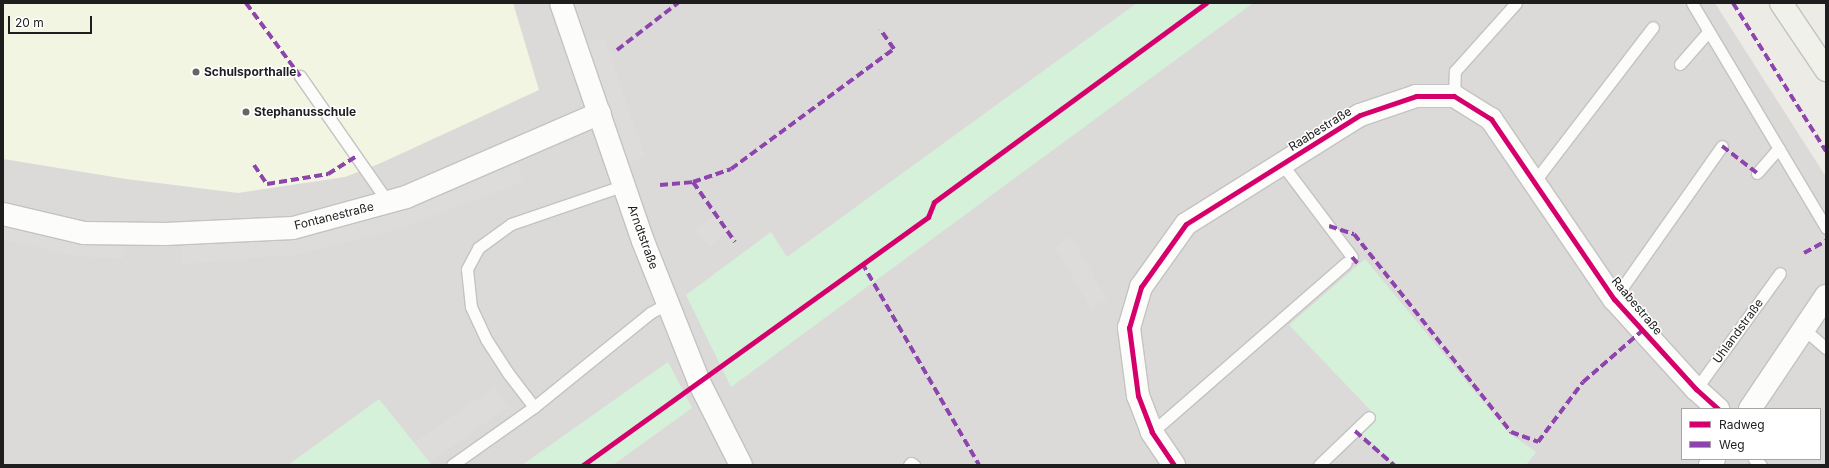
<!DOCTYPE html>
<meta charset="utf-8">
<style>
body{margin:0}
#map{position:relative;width:1829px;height:468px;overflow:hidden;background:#ecebe6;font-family:Inter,sans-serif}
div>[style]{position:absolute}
.residential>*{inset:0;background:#dbdad8}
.education>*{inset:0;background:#f2f5e2}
.park>*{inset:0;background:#d5f1da}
.parking>*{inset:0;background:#dddcda}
.roads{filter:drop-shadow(1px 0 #c3c3c1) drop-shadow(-1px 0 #c3c3c1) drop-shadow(0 1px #c3c3c1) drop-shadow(0 -1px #c3c3c1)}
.lane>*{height:11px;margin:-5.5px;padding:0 5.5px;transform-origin:5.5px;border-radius:5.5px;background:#fcfcfb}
.street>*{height:22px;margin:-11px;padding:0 11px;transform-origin:11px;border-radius:11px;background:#fcfcfb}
.secondary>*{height:22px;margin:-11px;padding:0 11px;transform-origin:11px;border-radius:11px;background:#f0f2ea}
.quiet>*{height:4px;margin-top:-2px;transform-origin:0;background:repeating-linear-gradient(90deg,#8e44ad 0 8px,transparent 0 12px)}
.cycleway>*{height:5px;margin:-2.5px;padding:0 2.5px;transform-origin:2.5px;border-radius:2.5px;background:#d6006c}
.dots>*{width:11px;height:11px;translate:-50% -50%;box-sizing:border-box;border:2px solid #fff;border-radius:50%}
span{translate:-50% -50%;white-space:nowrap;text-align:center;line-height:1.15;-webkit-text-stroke:3px #fff;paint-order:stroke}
.poi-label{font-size:12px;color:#1e1e1e;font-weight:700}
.left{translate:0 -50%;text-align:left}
.street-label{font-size:12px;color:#1e1e1e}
.frame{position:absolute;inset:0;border:4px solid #1e1e1e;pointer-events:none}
.legend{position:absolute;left:1681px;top:408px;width:140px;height:52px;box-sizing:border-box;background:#fff;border:1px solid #a5a5a5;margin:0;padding:5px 7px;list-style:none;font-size:12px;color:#1e1e1e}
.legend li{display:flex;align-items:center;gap:8px;height:20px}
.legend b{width:20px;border:1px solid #a5a5a5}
.scale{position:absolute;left:8px;top:16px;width:84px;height:18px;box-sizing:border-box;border:2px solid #1e1e1e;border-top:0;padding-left:5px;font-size:12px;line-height:14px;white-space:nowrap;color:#1e1e1e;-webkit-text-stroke:3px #fff;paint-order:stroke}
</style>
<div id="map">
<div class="residential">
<i style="clip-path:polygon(evenodd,3px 3px,1715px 3px,1826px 177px,1826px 465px,3px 465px,3px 3px,1682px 409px,1820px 409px,1820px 459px,1682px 459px,1682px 409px)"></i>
</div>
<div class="education">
<i style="clip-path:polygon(3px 3px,513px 3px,539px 90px,381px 163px,345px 177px,238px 193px,126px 179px,3px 159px)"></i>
</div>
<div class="park">
<i style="clip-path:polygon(1137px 3px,1253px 3px,731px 387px,686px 295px,771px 232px,787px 257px)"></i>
<i style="clip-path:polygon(1365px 259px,1509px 433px,1536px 452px,1526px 465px,1396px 465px,1359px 432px,1376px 416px,1289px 325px)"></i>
<i style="clip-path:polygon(668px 362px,692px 408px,613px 465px,522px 465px)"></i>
<i style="clip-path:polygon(379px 399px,432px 465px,288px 465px)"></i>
</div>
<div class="parking">
<i style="clip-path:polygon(604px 38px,645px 156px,625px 164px,584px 45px)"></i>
<i style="clip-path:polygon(518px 164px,524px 181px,401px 228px,295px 255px,182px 264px,180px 245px,293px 237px,397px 211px)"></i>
<i style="clip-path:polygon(714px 215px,727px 233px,709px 247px,695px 229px)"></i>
<i style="clip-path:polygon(3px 220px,124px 241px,123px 259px,75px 256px,3px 240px)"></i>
<i style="clip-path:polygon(1071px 237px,1107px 299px,1091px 309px,1055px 247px)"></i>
<i style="clip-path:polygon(495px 387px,508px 407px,430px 462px,415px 442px)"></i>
</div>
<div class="roads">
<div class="lane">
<i style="left:1692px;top:3px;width:262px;rotate:59.2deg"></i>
<i style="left:1680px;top:64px;width:43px;rotate:-48.8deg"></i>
<i style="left:300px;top:76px;width:154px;rotate:55.1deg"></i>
<i style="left:1454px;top:96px;width:25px;rotate:-88deg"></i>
<i style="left:1455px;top:71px;width:91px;rotate:-48.1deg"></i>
<i style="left:1282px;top:164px;width:116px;rotate:53deg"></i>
<i style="left:1757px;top:173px;width:33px;rotate:-49deg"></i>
<i style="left:1534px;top:182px;width:195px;rotate:-52.5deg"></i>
<i style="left:1614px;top:299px;width:187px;rotate:-54.8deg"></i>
<i style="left:1805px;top:330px;width:28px;rotate:41deg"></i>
<i style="left:1696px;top:389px;width:143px;rotate:-54.1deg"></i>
<i style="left:534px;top:407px;width:43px;rotate:-127.4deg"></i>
<i style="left:508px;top:373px;width:40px;rotate:-122.9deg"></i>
<i style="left:486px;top:339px;width:35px;rotate:-115deg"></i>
<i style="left:471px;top:307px;width:38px;rotate:-96deg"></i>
<i style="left:467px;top:269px;width:24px;rotate:-62deg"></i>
<i style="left:478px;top:248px;width:41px;rotate:-36deg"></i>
<i style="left:511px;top:224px;width:120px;rotate:-18.9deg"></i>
<i style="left:1152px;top:432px;width:257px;rotate:-41.1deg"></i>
<i style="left:1754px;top:459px;width:9px;rotate:41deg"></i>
<i style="left:452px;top:465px;width:100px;rotate:-35.3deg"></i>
<i style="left:534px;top:407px;width:149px;rotate:-39deg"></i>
<i style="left:650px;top:313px;width:21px;rotate:-29deg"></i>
<i style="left:909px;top:465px;width:3px;rotate:-45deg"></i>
<i style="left:911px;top:463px;width:4px;rotate:34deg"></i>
<i style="left:1319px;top:465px;width:69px;rotate:-43.8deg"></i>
</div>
<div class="street">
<i style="left:561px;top:3px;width:252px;rotate:71deg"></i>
<i style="left:643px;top:241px;width:152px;rotate:68.3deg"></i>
<i style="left:699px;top:382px;width:93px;rotate:63.2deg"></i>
<i style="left:3px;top:214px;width:83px;rotate:13.2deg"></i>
<i style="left:84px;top:233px;width:81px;rotate:0.7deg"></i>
<i style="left:165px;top:234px;width:128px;rotate:-2.7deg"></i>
<i style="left:293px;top:228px;width:117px;rotate:-15.3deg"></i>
<i style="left:406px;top:197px;width:211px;rotate:-23.4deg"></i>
<i style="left:1750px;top:409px;width:136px;rotate:-56.1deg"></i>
<i style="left:1174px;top:465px;width:40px;rotate:-124deg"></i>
<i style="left:1152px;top:432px;width:39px;rotate:-111deg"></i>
<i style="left:1138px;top:396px;width:69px;rotate:-97.5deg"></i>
<i style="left:1129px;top:328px;width:43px;rotate:-73.7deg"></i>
<i style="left:1141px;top:287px;width:77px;rotate:-54.5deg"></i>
<i style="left:1186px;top:224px;width:205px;rotate:-32.1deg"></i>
<i style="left:1360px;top:115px;width:59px;rotate:-18.7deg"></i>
<i style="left:1416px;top:96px;width:38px"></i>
<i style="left:1454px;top:96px;width:44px;rotate:31.9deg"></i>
<i style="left:1491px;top:119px;width:218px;rotate:55.7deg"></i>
<i style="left:1614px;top:299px;width:122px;rotate:47.7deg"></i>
<i style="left:1696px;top:389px;width:30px;rotate:42deg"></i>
<i style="left:1710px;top:465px;width:7px;rotate:-56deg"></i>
</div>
<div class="secondary">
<i style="left:1781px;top:3px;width:81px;rotate:56.1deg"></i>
</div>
</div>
<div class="quiet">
<i style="left:246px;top:3px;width:91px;rotate:53.5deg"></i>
<i style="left:1733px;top:3px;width:175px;rotate:57.9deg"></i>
<i style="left:617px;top:50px;width:77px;rotate:-37.6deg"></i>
<i style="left:1722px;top:146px;width:44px;rotate:37.6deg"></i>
<i style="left:254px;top:165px;width:23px;rotate:56deg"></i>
<i style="left:267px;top:184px;width:62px;rotate:-9.3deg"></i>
<i style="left:328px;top:174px;width:34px;rotate:-32deg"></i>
<i style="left:693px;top:182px;width:73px;rotate:55deg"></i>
<i style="left:660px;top:185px;width:33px;rotate:-5deg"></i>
<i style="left:693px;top:182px;width:40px;rotate:-18.9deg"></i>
<i style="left:731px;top:169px;width:202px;rotate:-36.4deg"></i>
<i style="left:894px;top:49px;width:24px;rotate:-125deg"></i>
<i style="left:1329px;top:226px;width:26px;rotate:18deg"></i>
<i style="left:1354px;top:234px;width:253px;rotate:51.6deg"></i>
<i style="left:1511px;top:432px;width:29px;rotate:20deg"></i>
<i style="left:1538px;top:442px;width:75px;rotate:-53.1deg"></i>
<i style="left:1583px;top:382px;width:79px;rotate:-40.9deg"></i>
<i style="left:1804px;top:253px;width:25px;rotate:-29deg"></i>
<i style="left:1352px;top:257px;width:11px;rotate:49deg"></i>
<i style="left:862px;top:263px;width:233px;rotate:59.9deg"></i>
<i style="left:1355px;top:431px;width:52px;rotate:41.1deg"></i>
</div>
<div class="cycleway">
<i style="left:583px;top:465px;width:425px;rotate:-35.7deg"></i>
<i style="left:928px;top:217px;width:16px;rotate:-68deg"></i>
<i style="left:934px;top:202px;width:337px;rotate:-36.2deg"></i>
<i style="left:1174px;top:465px;width:40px;rotate:-124deg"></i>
<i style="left:1152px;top:432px;width:39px;rotate:-111deg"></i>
<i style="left:1138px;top:396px;width:69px;rotate:-97.5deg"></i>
<i style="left:1129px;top:328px;width:43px;rotate:-73.7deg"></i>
<i style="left:1141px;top:287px;width:77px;rotate:-54.5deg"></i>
<i style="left:1186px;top:224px;width:205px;rotate:-32.1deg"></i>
<i style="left:1360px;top:115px;width:59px;rotate:-18.7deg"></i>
<i style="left:1416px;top:96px;width:38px"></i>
<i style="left:1454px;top:96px;width:44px;rotate:31.9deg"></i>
<i style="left:1491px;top:119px;width:218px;rotate:55.7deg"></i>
<i style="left:1614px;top:299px;width:122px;rotate:47.7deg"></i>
<i style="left:1696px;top:389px;width:30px;rotate:42deg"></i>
</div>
<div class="dots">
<i style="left:196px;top:72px;background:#666664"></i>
<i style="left:246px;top:112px;background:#666664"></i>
</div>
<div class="poi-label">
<span class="left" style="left:204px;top:72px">Schulsporthalle</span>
<span class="left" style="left:254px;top:112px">Stephanusschule</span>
</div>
<div class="street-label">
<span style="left:1320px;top:129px;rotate:-32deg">Raabestraße</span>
<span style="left:334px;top:216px;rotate:-14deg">Fontanestraße</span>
<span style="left:643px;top:237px;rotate:70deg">Arndtstraße</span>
<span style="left:1637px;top:306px;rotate:50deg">Raabestraße</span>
<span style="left:1738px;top:331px;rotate:-54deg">Uhlandstraße</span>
</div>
<div class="frame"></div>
<ul class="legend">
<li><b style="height:5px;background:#d6006c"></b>Radweg</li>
<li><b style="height:5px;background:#8e44ad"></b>Weg</li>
</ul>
<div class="scale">20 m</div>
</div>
